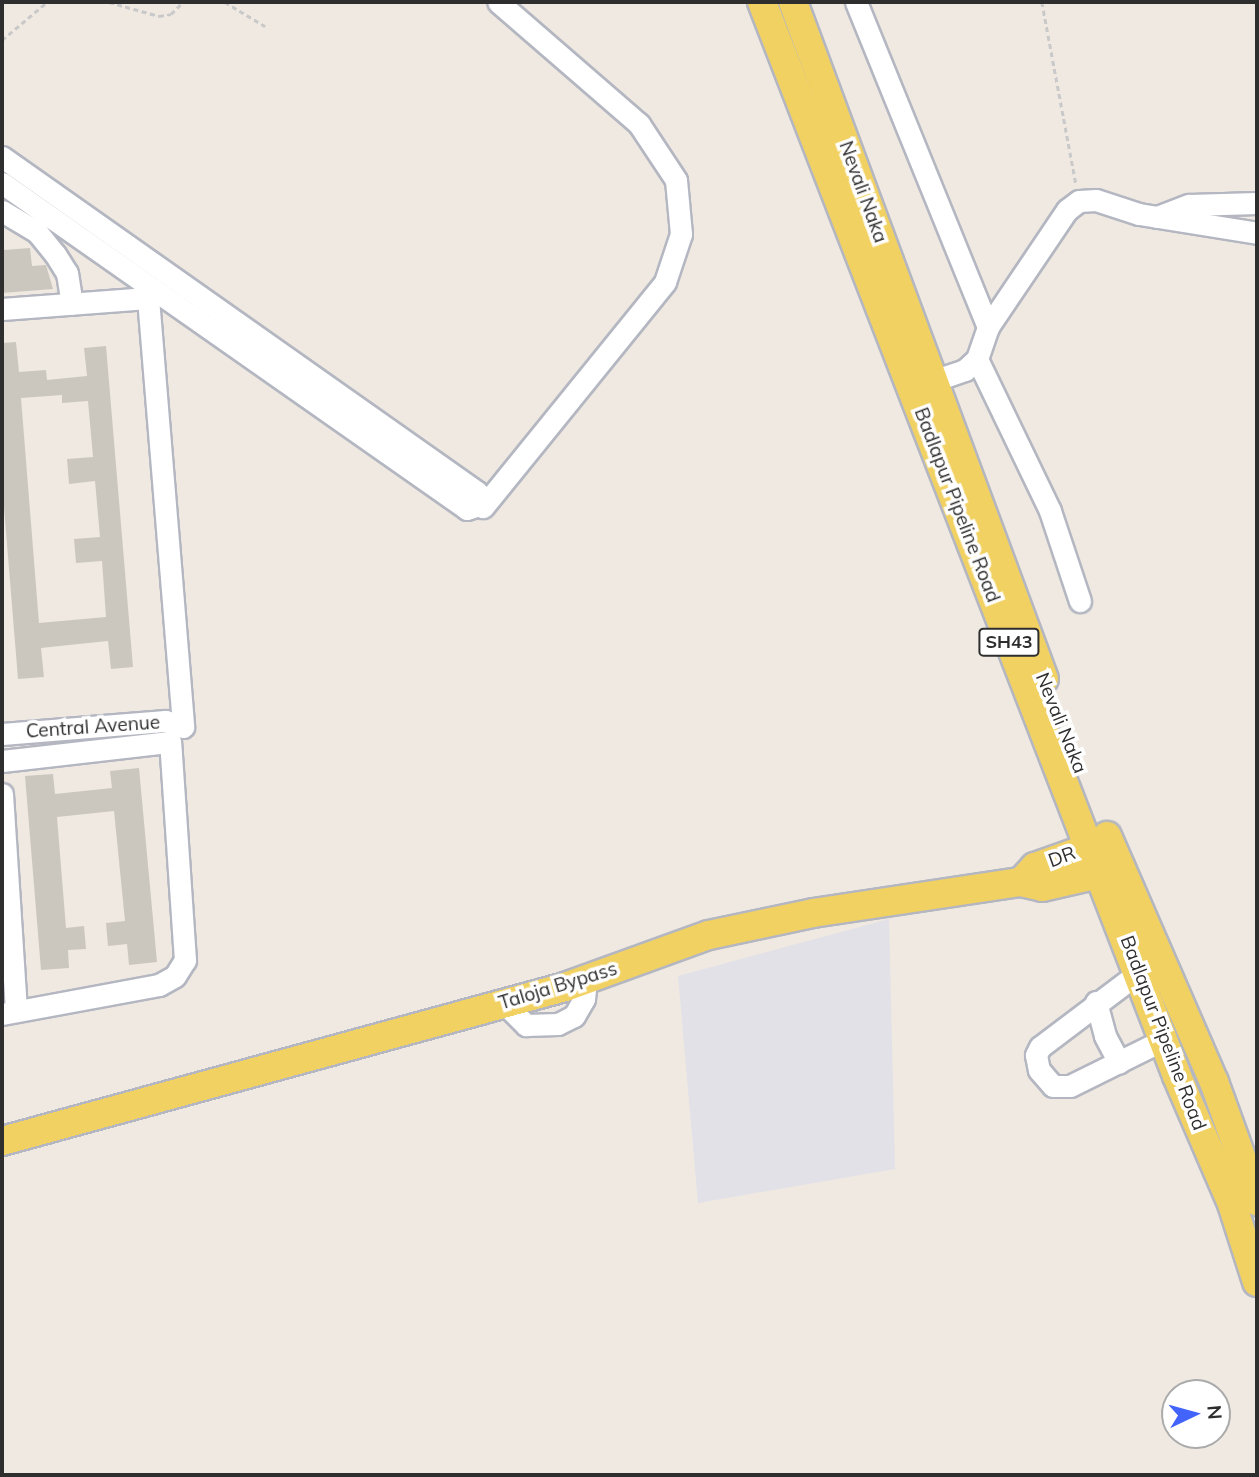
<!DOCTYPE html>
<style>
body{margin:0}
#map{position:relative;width:1259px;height:1477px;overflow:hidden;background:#efe9e1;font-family:Mulish,sans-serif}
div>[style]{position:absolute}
.industrial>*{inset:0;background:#e3e1e8}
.building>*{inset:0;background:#cbc7bf}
.path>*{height:2.5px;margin-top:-1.25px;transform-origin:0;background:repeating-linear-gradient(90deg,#c9c9c9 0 5px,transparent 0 8.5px)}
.roads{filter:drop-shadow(2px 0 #b4b7c1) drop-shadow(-2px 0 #b4b7c1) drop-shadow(0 2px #b4b7c1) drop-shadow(0 -2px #b4b7c1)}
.minor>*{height:21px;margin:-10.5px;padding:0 10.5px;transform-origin:10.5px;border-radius:10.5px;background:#fff}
.major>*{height:28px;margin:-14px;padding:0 14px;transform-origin:14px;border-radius:14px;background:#f2d163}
span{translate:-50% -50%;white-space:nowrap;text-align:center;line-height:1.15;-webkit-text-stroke:7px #fff;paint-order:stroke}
.shield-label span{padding:2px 5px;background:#fff;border:2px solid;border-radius:5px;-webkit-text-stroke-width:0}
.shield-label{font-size:18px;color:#2e2e2e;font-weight:700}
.street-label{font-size:19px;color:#2e2e2e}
.frame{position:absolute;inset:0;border:4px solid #2e2e2e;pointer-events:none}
.north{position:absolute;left:1161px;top:1379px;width:70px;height:70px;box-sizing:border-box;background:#fff;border:2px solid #ababab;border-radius:50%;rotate:85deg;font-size:19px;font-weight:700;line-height:28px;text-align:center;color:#2e2e2e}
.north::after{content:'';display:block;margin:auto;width:24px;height:32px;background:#4264fb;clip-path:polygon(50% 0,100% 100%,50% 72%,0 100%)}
</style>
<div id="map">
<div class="industrial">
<i style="clip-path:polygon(889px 919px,895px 1169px,698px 1203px,678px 976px)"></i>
</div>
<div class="building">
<i style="clip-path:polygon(30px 248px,32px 266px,46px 265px,53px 289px,2px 293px,4px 250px)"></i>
<i style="clip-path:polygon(evenodd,16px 342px,19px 372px,46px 370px,47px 380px,87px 376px,84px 348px,106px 346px,133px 667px,111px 669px,108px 641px,69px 645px,41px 648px,44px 677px,18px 679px,2px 483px,2px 343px,16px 342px,62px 395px,62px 403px,88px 401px,93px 457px,67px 459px,69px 484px,95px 481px,100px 537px,74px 539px,76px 563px,102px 561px,106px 617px,39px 623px,21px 398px,62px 395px)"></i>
<i style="clip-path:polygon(139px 768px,157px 962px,129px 965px,127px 944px,108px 946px,106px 923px,125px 921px,114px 811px,57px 817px,66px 928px,84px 926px,86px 949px,68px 950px,69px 968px,41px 970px,25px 776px,53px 774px,55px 794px,112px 788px,110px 771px)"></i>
</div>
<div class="path">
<i style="left:109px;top:2px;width:52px;rotate:15.6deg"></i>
<i style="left:159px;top:16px;width:12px;rotate:-9deg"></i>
<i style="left:171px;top:14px;width:17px;rotate:-45deg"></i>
<i style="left:225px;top:2px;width:47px;rotate:31deg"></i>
<i style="left:1042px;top:2px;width:185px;rotate:79.4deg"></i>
<i style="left:2px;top:40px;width:59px;rotate:-40.2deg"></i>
</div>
<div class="roads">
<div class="minor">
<i style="left:856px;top:2px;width:351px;rotate:67.9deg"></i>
<i style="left:2px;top:157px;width:581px;rotate:35.19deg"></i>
<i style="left:477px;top:492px;width:13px;rotate:81deg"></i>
<i style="left:479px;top:505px;width:13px;rotate:162deg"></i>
<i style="left:467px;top:509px;width:568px;rotate:-144.97deg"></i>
<i style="left:2px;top:211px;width:41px;rotate:31deg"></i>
<i style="left:37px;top:232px;width:28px;rotate:51deg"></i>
<i style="left:55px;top:254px;width:22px;rotate:58deg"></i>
<i style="left:67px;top:273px;width:31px;rotate:81deg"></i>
<i style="left:1157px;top:217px;width:34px;rotate:-21deg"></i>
<i style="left:1189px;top:205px;width:68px;rotate:-1.7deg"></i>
<i style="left:2px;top:309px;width:146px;rotate:-4.3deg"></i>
<i style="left:148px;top:298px;width:430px;rotate:85.3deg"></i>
<i style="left:977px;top:359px;width:169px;rotate:64.3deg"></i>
<i style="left:1050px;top:511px;width:95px;rotate:71.6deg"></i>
<i style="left:921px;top:385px;width:46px;rotate:-18.8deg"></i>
<i style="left:965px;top:370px;width:16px;rotate:-43deg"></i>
<i style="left:977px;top:359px;width:34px;rotate:-71deg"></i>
<i style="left:988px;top:327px;width:141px;rotate:-56deg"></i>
<i style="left:1067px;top:210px;width:15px;rotate:-37deg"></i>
<i style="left:1079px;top:201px;width:17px;rotate:-3deg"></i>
<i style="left:1096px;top:200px;width:45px;rotate:18deg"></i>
<i style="left:1139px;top:214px;width:120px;rotate:9.1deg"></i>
<i style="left:479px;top:505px;width:4px;rotate:27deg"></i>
<i style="left:483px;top:507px;width:289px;rotate:-51deg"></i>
<i style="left:665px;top:282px;width:51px;rotate:-71.6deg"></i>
<i style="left:681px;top:234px;width:54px;rotate:-95.3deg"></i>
<i style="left:676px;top:180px;width:67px;rotate:-123.5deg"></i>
<i style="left:639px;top:124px;width:186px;rotate:-139.1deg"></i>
<i style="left:2px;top:734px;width:164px;rotate:-4.6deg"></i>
<i style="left:165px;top:721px;width:19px;rotate:18deg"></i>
<i style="left:2px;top:761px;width:169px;rotate:-6.5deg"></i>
<i style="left:2px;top:794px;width:217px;rotate:86.3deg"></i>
<i style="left:1138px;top:973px;width:123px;rotate:142.9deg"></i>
<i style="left:1040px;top:1047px;width:9px;rotate:117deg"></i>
<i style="left:1036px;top:1055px;width:15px;rotate:79deg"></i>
<i style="left:1039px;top:1070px;width:21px;rotate:49deg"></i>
<i style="left:1053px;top:1086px;width:17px"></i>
<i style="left:1070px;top:1086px;width:104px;rotate:-26.3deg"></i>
<i style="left:1096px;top:1002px;width:35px;rotate:75deg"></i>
<i style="left:1105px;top:1036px;width:30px;rotate:62deg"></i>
<i style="left:505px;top:1004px;width:30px;rotate:45deg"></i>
<i style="left:526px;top:1025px;width:32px;rotate:-2deg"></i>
<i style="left:558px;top:1024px;width:18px;rotate:-27deg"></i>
<i style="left:574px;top:1016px;width:20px;rotate:-60deg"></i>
<i style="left:584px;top:999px;width:20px;rotate:-84deg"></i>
<i style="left:2px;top:1014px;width:160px;rotate:-10.5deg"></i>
<i style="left:159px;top:985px;width:18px;rotate:-29deg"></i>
<i style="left:175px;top:976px;width:19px;rotate:-58deg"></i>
<i style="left:185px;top:960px;width:219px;rotate:-93.9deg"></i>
</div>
<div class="major">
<i style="left:762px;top:2px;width:1151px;rotate:68.87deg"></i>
<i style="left:1177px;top:1076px;width:139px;rotate:66.7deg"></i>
<i style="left:1232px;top:1204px;width:82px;rotate:72.2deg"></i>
<i style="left:793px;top:2px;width:722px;rotate:69.66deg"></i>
<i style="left:1107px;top:836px;width:268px;rotate:66.5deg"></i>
<i style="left:1214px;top:1082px;width:127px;rotate:70.1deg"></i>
<i style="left:1021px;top:882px;width:21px;rotate:-47deg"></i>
<i style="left:1035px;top:867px;width:77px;rotate:-19.6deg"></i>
<i style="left:2px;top:1141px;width:584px;rotate:-15.3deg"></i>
<i style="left:565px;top:987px;width:153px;rotate:-19.9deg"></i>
<i style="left:709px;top:935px;width:106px;rotate:-11.9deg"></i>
<i style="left:813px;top:913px;width:210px;rotate:-8.5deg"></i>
<i style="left:1021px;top:882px;width:22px;rotate:13deg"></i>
<i style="left:1042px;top:887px;width:77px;rotate:-12.8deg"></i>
</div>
</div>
<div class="shield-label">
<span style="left:1009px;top:642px">SH43</span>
</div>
<div class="street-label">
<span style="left:863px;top:192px;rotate:70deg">Nevali Naka</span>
<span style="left:957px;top:505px;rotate:69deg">Badlapur Pipeline Road</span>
<span style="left:1061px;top:723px;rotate:68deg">Nevali Naka</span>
<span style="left:93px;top:727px;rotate:-4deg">Central Avenue</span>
<span style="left:1062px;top:857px;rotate:-20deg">DR</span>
<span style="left:558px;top:986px;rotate:-17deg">Taloja Bypass</span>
<span style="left:1163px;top:1033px;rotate:69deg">Badlapur Pipeline Road</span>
</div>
<div class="frame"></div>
<div class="north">N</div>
</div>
